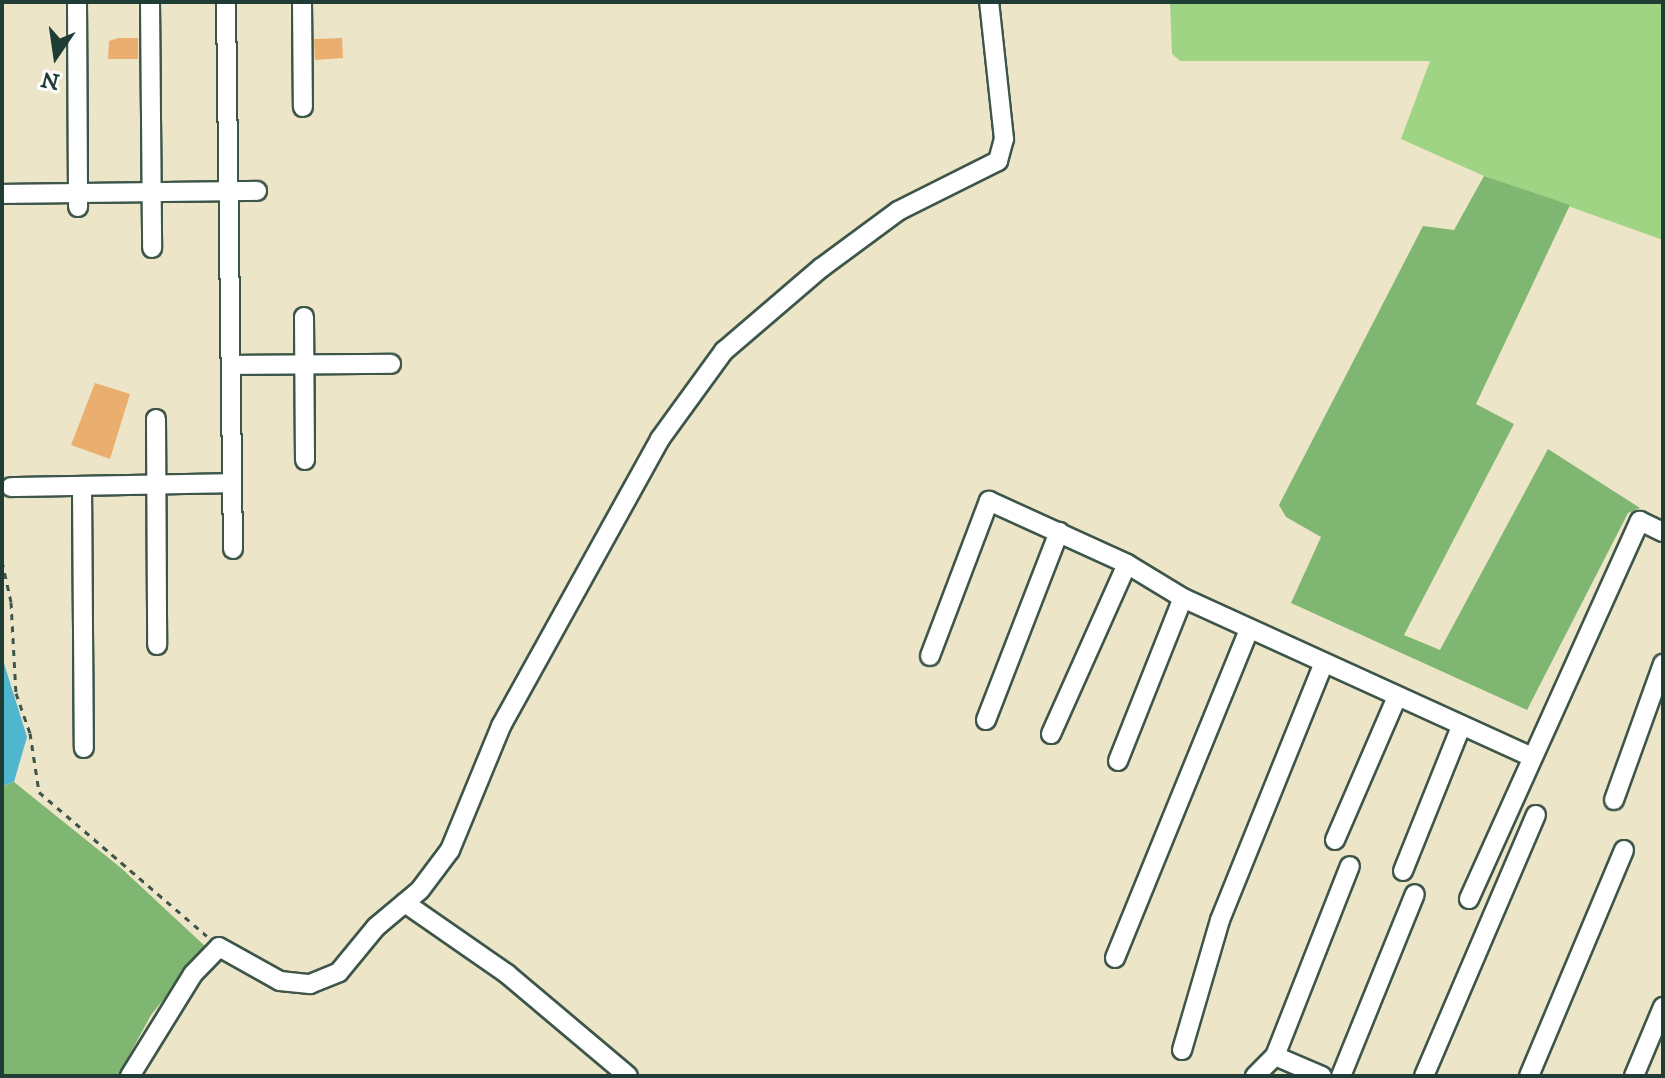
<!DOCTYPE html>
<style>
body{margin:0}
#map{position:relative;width:1665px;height:1078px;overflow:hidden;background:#ede5c8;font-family:"IM FELL DW Pica",serif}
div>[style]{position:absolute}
.green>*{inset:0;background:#9fd484}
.forest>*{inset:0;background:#7fb672}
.water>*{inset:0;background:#50b6cf}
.building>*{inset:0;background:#eaaf6f}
.path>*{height:3px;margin-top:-1.5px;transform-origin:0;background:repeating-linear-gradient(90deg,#3e564a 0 6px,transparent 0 12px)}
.roads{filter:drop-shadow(2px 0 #3e564a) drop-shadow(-2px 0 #3e564a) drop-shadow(0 2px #3e564a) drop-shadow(0 -2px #3e564a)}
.minor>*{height:18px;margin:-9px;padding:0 9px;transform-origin:9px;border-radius:9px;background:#fff}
span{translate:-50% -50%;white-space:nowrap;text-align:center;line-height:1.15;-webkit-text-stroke:7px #fff;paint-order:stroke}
.frame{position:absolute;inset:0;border:4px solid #1f3d34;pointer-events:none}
.north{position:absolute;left:16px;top:16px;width:80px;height:80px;-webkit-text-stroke:6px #fff;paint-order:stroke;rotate:193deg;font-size:22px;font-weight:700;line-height:32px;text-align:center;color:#1f3d34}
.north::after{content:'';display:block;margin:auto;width:28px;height:36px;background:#1f3d34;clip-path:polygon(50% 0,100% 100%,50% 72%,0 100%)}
</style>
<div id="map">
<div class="green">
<i style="clip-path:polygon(1170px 2px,1663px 2px,1663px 240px,1484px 176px,1401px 139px,1430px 61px,1180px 61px,1172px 54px)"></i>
</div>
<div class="forest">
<i style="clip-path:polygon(1484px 176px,1570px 205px,1476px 404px,1514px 424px,1404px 635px,1440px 650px,1548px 449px,1640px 508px,1628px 513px,1527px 710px,1291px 603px,1321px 537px,1286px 517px,1279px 505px,1423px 226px,1454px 230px)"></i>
<i style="clip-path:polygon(14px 782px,121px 868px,206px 947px,151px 1015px,118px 1076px,2px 1076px,2px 786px)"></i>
</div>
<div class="water">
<i style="clip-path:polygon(2px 657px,27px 737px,14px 782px,2px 786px)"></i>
</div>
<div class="building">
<i style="clip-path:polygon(118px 38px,138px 38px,138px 59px,108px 59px,109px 41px)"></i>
<i style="clip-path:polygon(342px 38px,343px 58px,315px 60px,314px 39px)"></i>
<i style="clip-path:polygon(95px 383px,130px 394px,110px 459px,71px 445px)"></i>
</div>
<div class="path">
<i style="left:2px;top:561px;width:42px;rotate:77.6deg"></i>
<i style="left:11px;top:602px;width:91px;rotate:86.9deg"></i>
<i style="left:16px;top:693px;width:42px;rotate:70.7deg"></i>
<i style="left:30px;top:733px;width:60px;rotate:81.3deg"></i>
<i style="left:39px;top:792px;width:221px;rotate:40.6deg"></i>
</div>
<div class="roads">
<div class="minor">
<i style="left:77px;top:2px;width:205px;rotate:89.7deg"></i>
<i style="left:150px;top:2px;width:246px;rotate:89.5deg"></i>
<i style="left:226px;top:2px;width:547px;rotate:89.27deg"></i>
<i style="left:302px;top:2px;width:105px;rotate:89.5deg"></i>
<i style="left:2px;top:194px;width:255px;rotate:-0.7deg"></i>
<i style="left:304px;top:317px;width:143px;rotate:89.6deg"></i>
<i style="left:231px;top:365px;width:160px;rotate:-0.4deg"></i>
<i style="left:156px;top:419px;width:226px;rotate:89.7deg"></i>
<i style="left:82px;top:486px;width:262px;rotate:89.6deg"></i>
<i style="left:11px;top:487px;width:221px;rotate:-1deg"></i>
<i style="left:930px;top:656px;width:166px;rotate:-69.2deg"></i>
<i style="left:989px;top:501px;width:152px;rotate:24.5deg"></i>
<i style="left:1127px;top:564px;width:66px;rotate:31.3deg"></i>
<i style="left:1183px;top:598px;width:381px;rotate:24.5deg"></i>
<i style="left:986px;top:720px;width:202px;rotate:-68.8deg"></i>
<i style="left:1051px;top:734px;width:186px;rotate:-65.9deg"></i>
<i style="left:1118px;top:761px;width:175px;rotate:-68.3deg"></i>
<i style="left:1614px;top:800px;width:145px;rotate:-70.2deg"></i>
<i style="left:1335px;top:840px;width:156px;rotate:-66.6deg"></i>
<i style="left:1403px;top:871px;width:155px;rotate:-68.1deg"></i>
<i style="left:1469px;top:899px;width:415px;rotate:-65.7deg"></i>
<i style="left:1640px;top:521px;width:25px;rotate:26deg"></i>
<i style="left:405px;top:903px;width:124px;rotate:34.8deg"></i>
<i style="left:507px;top:974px;width:158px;rotate:40.1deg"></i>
<i style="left:1115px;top:958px;width:355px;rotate:-67.8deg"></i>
<i style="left:1182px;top:1050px;width:135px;rotate:-73.7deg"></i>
<i style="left:1220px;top:920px;width:277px;rotate:-68deg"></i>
<i style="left:1275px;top:1056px;width:51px;rotate:23.1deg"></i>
<i style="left:130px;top:1076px;width:120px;rotate:-58.3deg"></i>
<i style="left:193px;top:974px;width:37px;rotate:-46deg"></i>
<i style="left:219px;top:947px;width:70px;rotate:29.1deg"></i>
<i style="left:280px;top:981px;width:30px;rotate:6deg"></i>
<i style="left:310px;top:984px;width:31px;rotate:-22deg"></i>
<i style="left:339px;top:972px;width:58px;rotate:-50.6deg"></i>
<i style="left:376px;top:927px;width:57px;rotate:-40.1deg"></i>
<i style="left:420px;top:890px;width:50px;rotate:-53.1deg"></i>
<i style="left:450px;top:850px;width:134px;rotate:-67.6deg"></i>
<i style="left:501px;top:726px;width:328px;rotate:-61deg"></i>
<i style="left:660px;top:439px;width:109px;rotate:-54deg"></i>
<i style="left:724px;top:351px;width:128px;rotate:-40.6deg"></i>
<i style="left:821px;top:268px;width:96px;rotate:-36.5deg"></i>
<i style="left:898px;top:211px;width:112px;rotate:-26.6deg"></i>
<i style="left:998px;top:161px;width:23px;rotate:-75deg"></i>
<i style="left:1004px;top:139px;width:138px;rotate:-96.2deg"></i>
<i style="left:1255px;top:1076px;width:28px;rotate:-45deg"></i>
<i style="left:1275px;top:1056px;width:204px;rotate:-68.5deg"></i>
<i style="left:1341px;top:1076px;width:196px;rotate:-67.9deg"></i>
<i style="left:1424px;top:1076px;width:284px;rotate:-66.8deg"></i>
<i style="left:1529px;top:1076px;width:245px;rotate:-67.2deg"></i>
<i style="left:1634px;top:1076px;width:75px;rotate:-67.2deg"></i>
</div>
</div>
<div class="frame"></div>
<div class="north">N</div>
</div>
